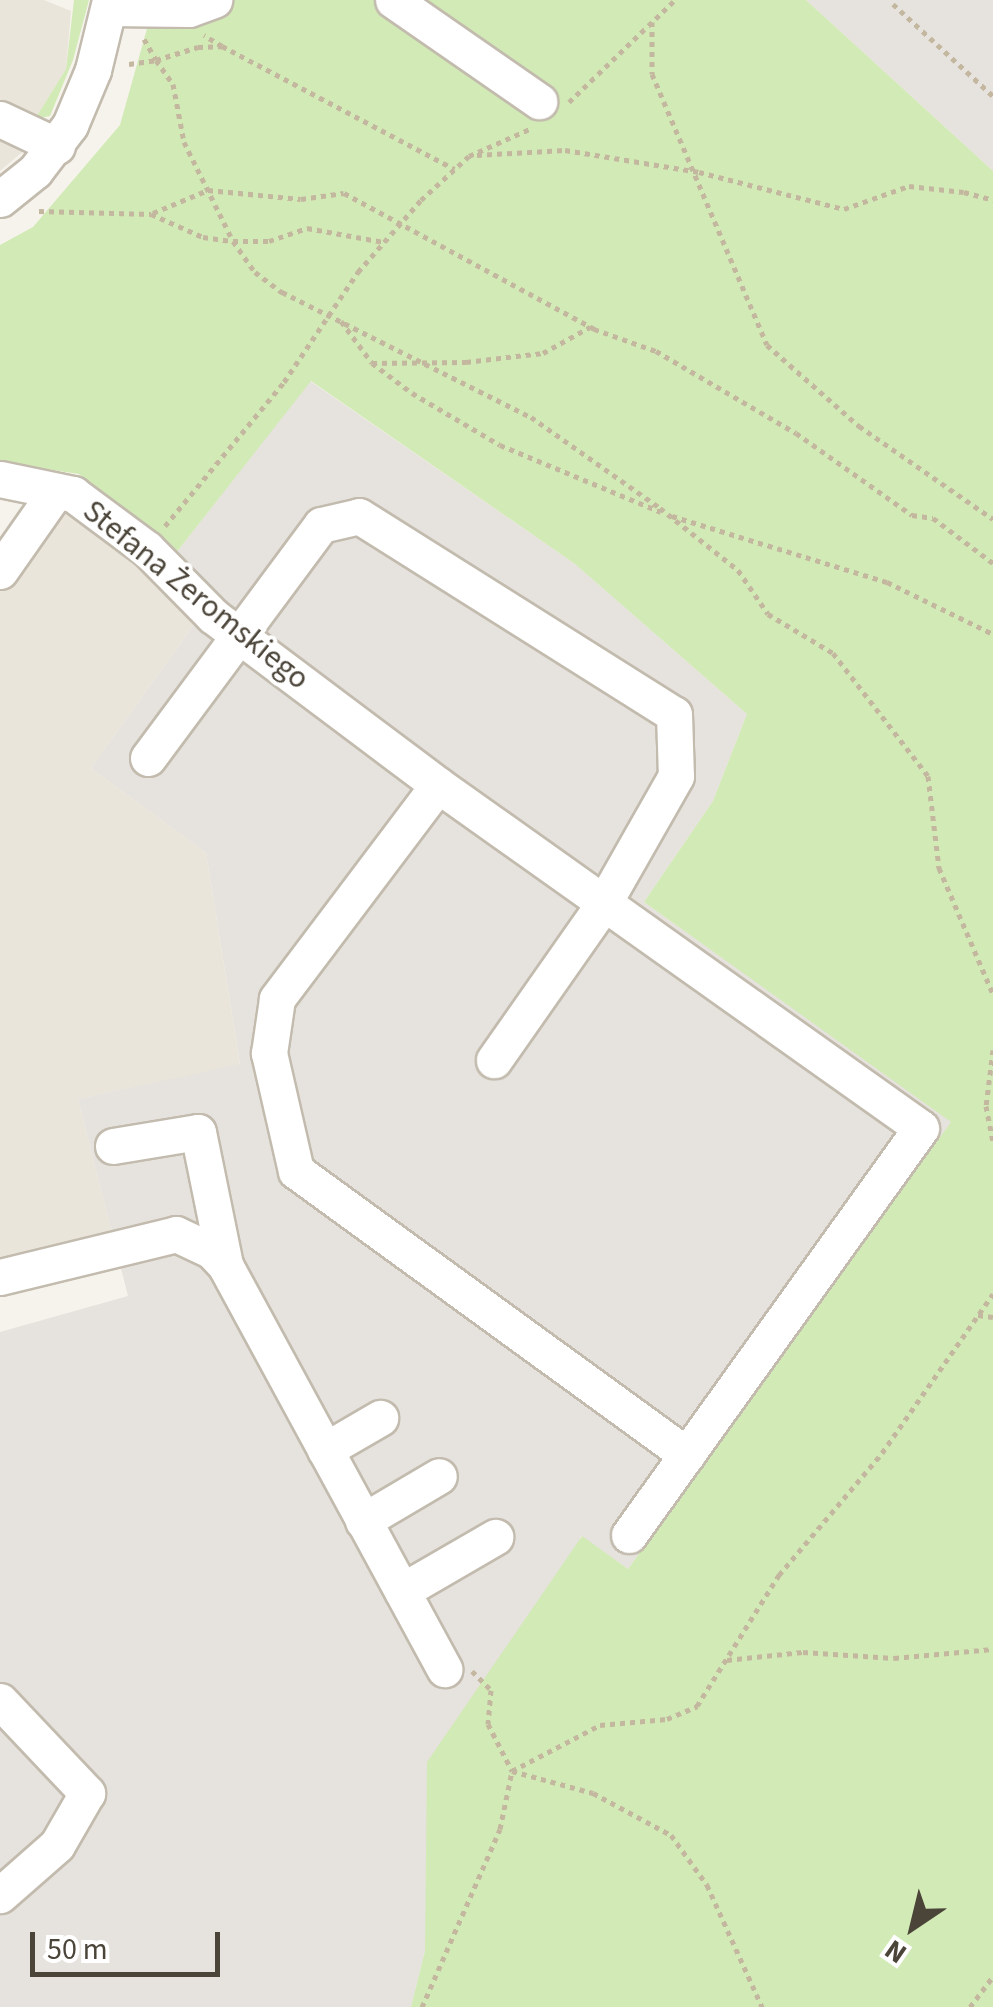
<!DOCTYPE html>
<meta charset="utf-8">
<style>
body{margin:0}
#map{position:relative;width:993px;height:2007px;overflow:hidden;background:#f6f3ec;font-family:"Source Sans 3",sans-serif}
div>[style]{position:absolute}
.residential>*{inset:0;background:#eae5da}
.industrial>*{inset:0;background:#e6e2dd}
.green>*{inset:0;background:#d2eab5}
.path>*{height:5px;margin-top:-2.5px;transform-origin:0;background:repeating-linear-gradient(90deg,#c4b79f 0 5px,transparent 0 10px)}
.roads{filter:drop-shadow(2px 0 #c2bbae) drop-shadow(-2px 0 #c2bbae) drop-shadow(0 2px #c2bbae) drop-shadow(0 -2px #c2bbae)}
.minor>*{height:35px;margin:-17.5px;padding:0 17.5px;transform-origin:17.5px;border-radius:17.5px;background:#fff}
span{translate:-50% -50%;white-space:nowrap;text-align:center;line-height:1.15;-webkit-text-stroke:8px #fff;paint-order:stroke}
.street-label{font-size:32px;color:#4b4439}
.north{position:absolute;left:863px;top:1877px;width:100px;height:100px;-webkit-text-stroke:8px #fff;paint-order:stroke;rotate:215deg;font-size:28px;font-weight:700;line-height:40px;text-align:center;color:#4b4439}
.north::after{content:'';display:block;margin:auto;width:35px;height:45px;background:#4b4439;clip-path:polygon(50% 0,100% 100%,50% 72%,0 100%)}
.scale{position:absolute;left:30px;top:1932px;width:190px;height:45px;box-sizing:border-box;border:5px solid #4b4439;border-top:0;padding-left:12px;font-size:30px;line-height:35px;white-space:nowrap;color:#4b4439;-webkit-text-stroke:8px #fff;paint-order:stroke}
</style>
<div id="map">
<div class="residential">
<i style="clip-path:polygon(0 0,44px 0,71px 11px,66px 69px,35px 119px,26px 149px,0 171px)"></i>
<i style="clip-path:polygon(64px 501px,196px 622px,91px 768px,206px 853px,240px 1065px,78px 1099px,112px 1233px,0 1261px,0 590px)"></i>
</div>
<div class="industrial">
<i style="clip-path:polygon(806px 0,993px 0,993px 171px)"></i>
<i style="clip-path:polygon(310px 381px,575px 564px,747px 714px,713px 801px,644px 902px,952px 1121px,628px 1569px,581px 1536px,425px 1951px,411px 2007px,0 2007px,0 1332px,128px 1296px,78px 1099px,240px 1064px,206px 853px,91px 768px,196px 622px,172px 558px)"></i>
</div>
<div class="green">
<i style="clip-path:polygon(74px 0,89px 0,73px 60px,50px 116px,35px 119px,66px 69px)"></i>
<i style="clip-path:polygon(155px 0,806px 0,993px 171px,993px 2007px,411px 2007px,425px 1951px,427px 1762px,582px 1536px,628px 1569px,951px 1122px,644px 902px,713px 801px,747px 714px,575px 564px,311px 381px,172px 558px,79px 474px,0 462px,0 245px,33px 227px,120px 125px)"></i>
</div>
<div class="path">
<i style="left:893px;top:4px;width:136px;rotate:42.6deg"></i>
<i style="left:652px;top:22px;width:52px;rotate:90deg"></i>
<i style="left:652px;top:74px;width:294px;rotate:67deg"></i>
<i style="left:767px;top:345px;width:123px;rotate:41.4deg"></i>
<i style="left:859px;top:426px;width:163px;rotate:34.8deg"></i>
<i style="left:144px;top:39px;width:24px;rotate:60deg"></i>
<i style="left:156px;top:60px;width:44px;rotate:-17.2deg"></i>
<i style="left:198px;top:47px;width:24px;rotate:-2deg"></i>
<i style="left:222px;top:46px;width:21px;rotate:-149deg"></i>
<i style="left:222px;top:46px;width:263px;rotate:27.9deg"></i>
<i style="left:129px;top:64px;width:27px;rotate:-8deg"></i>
<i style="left:156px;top:60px;width:29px;rotate:55deg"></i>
<i style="left:173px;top:84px;width:59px;rotate:79.3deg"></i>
<i style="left:184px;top:142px;width:110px;rotate:63.7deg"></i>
<i style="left:233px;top:241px;width:36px"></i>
<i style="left:269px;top:241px;width:40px;rotate:-18.9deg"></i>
<i style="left:307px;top:228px;width:78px;rotate:10.3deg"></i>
<i style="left:569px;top:102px;width:147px;rotate:-43.9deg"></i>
<i style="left:477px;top:155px;width:88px;rotate:-3.3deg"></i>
<i style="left:565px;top:150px;width:136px;rotate:9.3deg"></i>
<i style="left:699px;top:172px;width:150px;rotate:14.3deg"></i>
<i style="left:844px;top:209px;width:69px;rotate:-19.5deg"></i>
<i style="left:909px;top:186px;width:55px;rotate:6.2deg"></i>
<i style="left:964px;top:192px;width:30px;rotate:15deg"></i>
<i style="left:39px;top:211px;width:112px;rotate:1.5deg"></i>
<i style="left:151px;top:214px;width:57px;rotate:23.9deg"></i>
<i style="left:203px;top:237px;width:30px;rotate:8deg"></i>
<i style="left:233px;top:241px;width:38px;rotate:55deg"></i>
<i style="left:255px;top:272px;width:34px;rotate:37deg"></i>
<i style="left:282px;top:292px;width:279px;rotate:26.7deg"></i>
<i style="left:531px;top:417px;width:158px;rotate:35.2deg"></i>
<i style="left:660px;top:508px;width:100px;rotate:38.5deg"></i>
<i style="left:738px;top:570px;width:53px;rotate:55.7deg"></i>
<i style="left:768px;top:614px;width:76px;rotate:31deg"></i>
<i style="left:833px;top:653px;width:155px;rotate:52.3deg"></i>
<i style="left:928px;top:776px;width:93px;rotate:83.2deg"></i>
<i style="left:939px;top:868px;width:137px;rotate:66.8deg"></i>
<i style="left:153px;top:213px;width:60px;rotate:-22.7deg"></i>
<i style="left:208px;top:190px;width:93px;rotate:5.5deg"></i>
<i style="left:301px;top:199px;width:43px;rotate:-7.9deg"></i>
<i style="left:344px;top:193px;width:285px;rotate:28.5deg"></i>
<i style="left:594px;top:329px;width:66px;rotate:19.5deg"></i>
<i style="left:656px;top:351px;width:162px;rotate:30.4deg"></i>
<i style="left:796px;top:433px;width:142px;rotate:35.3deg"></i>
<i style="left:912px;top:515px;width:21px;rotate:8deg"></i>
<i style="left:933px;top:518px;width:75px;rotate:36.9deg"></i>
<i style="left:341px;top:321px;width:52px;rotate:53.6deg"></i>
<i style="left:372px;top:363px;width:94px;rotate:-0.6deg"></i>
<i style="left:466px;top:362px;width:78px;rotate:-6.7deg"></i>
<i style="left:543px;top:353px;width:54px;rotate:-29deg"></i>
<i style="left:372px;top:363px;width:50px;rotate:36.9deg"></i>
<i style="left:412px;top:393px;width:102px;rotate:30.6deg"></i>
<i style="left:500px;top:445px;width:174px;rotate:22.6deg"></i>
<i style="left:672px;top:516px;width:225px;rotate:17.1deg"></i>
<i style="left:887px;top:582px;width:118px;rotate:26.1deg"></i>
<i style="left:165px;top:526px;width:187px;rotate:-50.4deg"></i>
<i style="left:284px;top:382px;width:133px;rotate:-56.1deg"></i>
<i style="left:358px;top:272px;width:96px;rotate:-48.8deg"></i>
<i style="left:421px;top:200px;width:65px;rotate:-42.5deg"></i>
<i style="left:469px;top:156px;width:69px;rotate:-24deg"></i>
<i style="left:993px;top:1050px;width:56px;rotate:97.1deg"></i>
<i style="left:986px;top:1106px;width:37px;rotate:79deg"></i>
<i style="left:978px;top:1315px;width:15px;rotate:8deg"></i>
<i style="left:727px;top:1660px;width:76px;rotate:-6deg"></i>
<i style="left:803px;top:1652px;width:91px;rotate:3.8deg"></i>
<i style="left:894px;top:1658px;width:99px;rotate:-5.2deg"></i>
<i style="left:472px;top:1671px;width:27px;rotate:45deg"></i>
<i style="left:491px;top:1690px;width:34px;rotate:95deg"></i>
<i style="left:488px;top:1724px;width:53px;rotate:62.9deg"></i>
<i style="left:512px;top:1771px;width:99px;rotate:-27.6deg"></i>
<i style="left:600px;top:1725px;width:67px;rotate:-5.1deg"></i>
<i style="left:667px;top:1719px;width:33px;rotate:-23deg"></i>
<i style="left:697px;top:1706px;width:155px;rotate:-58deg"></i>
<i style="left:779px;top:1575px;width:160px;rotate:-49.8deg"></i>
<i style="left:882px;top:1453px;width:194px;rotate:-55.1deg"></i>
<i style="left:422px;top:2007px;width:194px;rotate:-66.3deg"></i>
<i style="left:500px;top:1829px;width:59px;rotate:-78.3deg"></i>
<i style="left:512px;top:1771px;width:84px;rotate:15.2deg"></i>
<i style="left:593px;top:1793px;width:89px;rotate:28.3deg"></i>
<i style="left:671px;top:1835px;width:62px;rotate:54.2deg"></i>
<i style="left:707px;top:1885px;width:134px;rotate:65.7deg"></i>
<i style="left:970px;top:2007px;width:39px;rotate:-53deg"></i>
</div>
<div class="roads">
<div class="minor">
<i style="left:393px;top:0;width:178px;rotate:34.7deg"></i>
<i style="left:109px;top:8px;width:80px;rotate:0.7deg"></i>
<i style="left:189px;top:9px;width:27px;rotate:-20deg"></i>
<i style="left:0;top:119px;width:63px;rotate:25.3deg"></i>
<i style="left:0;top:199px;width:45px;rotate:-38.7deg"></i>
<i style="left:35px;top:171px;width:58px;rotate:-52.7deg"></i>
<i style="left:70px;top:125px;width:60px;rotate:-67.3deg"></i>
<i style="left:93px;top:70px;width:72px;rotate:-76.3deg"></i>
<i style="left:0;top:479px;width:75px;rotate:11.6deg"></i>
<i style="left:73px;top:494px;width:92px;rotate:36.6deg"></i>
<i style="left:147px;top:549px;width:94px;rotate:45.4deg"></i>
<i style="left:213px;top:616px;width:281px;rotate:36.9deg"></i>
<i style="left:438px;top:785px;width:592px;rotate:35.38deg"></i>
<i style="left:921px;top:1128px;width:501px;rotate:125.66deg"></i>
<i style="left:0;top:571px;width:98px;rotate:-55deg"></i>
<i style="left:148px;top:758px;width:290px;rotate:-53.4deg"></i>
<i style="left:321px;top:525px;width:39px;rotate:-13deg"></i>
<i style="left:359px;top:516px;width:372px;rotate:32.2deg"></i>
<i style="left:674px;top:714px;width:62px;rotate:88.2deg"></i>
<i style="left:676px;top:776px;width:146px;rotate:119.6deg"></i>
<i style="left:604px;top:903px;width:192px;rotate:125deg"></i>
<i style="left:438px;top:785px;width:268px;rotate:127deg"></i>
<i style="left:277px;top:999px;width:55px;rotate:98.4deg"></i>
<i style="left:269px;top:1053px;width:121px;rotate:77.1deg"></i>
<i style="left:296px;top:1171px;width:483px;rotate:36deg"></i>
<i style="left:113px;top:1146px;width:86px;rotate:-9.4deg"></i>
<i style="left:198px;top:1132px;width:136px;rotate:78.5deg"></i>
<i style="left:0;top:1277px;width:181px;rotate:-13.7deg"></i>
<i style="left:176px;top:1234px;width:38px;rotate:25deg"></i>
<i style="left:211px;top:1250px;width:21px;rotate:47deg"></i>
<i style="left:225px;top:1265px;width:460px;rotate:61.5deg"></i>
<i style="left:325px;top:1450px;width:64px;rotate:-30.2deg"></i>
<i style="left:363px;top:1521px;width:88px;rotate:-30.6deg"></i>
<i style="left:402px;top:1591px;width:108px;rotate:-30.1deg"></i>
<i style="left:0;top:1701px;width:127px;rotate:46.6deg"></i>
<i style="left:87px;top:1793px;width:60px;rotate:120deg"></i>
<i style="left:57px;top:1845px;width:76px;rotate:138.7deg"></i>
</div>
</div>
<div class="street-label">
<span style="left:196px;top:595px;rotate:39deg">Stefana Żeromskiego</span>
</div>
<div class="north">N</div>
<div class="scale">50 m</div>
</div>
